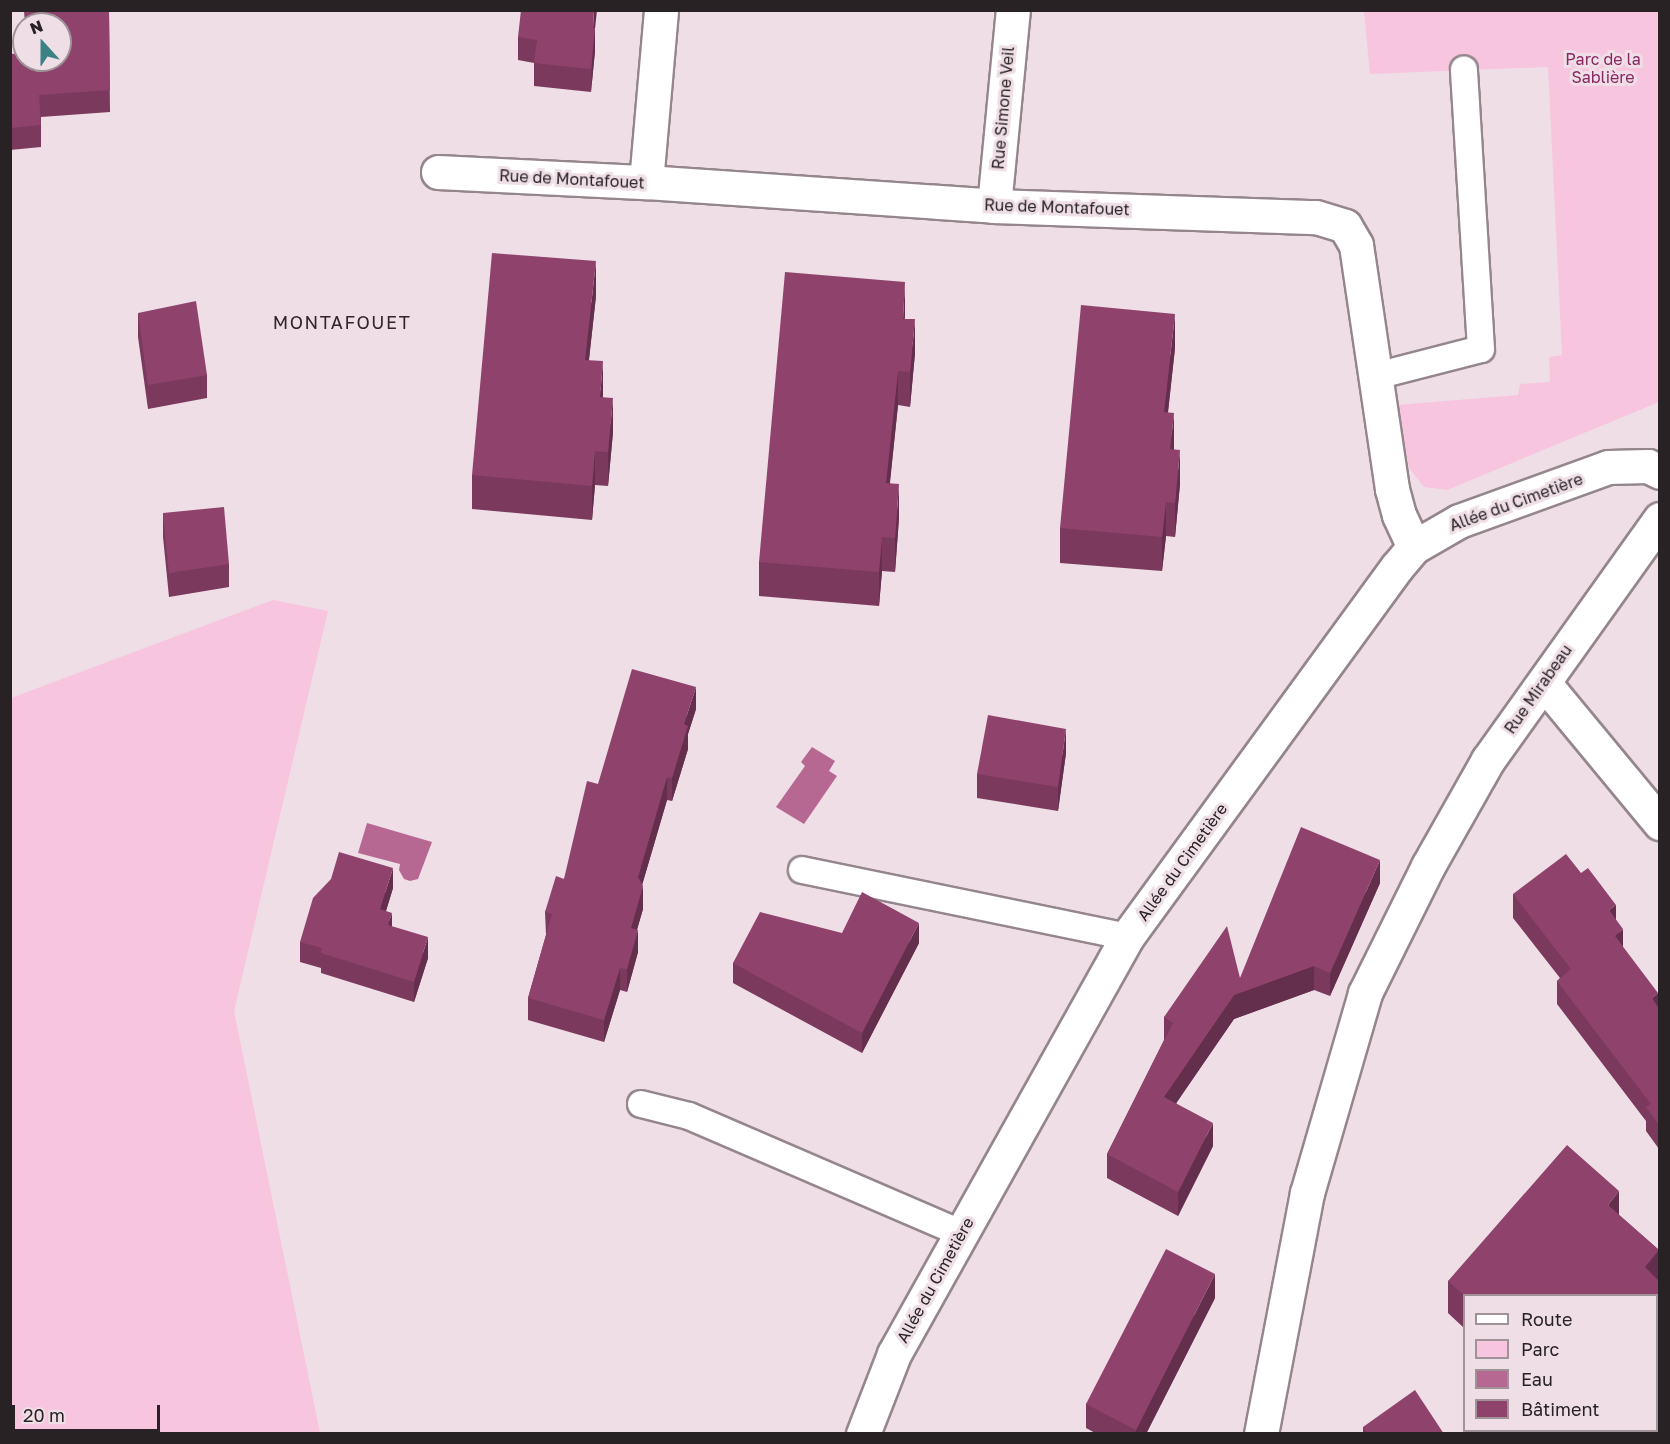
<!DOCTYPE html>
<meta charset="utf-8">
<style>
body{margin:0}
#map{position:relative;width:1670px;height:1444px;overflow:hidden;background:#efdee6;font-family:"Golos Text",sans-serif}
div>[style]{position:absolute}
.green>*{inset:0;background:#f8c5de}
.water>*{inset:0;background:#b76892}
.roads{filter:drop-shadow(2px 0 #95868d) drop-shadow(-2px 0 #95868d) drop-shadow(0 2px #95868d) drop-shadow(0 -2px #95868d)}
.service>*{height:26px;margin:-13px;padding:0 13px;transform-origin:13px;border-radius:13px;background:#fff}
.minor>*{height:33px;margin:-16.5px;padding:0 16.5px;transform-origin:16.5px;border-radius:16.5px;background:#fff}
.primary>*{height:33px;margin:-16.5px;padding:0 16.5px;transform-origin:16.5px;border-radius:16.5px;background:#fff}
.wall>*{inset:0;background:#7b3a5d}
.shaded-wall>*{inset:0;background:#642f4c}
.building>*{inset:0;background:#8f436c}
span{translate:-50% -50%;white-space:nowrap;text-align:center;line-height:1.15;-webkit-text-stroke:6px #efdee6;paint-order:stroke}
.park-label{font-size:16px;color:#872660}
.street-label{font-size:16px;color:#282224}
.neighbourhood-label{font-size:18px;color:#31252b;letter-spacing:1.5px}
.frame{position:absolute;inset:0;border:12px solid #282224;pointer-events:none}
.legend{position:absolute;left:1463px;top:1294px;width:195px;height:138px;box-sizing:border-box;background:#efdee6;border:2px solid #9f9398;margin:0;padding:8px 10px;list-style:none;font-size:18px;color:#282224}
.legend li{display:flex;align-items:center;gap:12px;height:30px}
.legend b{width:30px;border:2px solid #9f9398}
.north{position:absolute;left:12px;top:12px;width:60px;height:60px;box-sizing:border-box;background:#efdee6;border:2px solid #9f9398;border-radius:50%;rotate:339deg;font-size:16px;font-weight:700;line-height:24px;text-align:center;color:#282224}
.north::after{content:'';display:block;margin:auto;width:21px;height:27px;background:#3a8284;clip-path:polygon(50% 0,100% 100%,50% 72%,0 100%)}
.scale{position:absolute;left:12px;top:1405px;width:148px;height:27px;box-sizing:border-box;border:3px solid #282224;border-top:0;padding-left:8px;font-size:18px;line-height:21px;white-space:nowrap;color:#282224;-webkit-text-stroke:4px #efdee6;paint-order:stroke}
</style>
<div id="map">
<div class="green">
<i style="clip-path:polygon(1364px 11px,1659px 11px,1659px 402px,1447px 490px,1424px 487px,1409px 468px,1397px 405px,1518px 395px,1520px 384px,1550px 382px,1549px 357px,1562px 355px,1548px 67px,1370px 74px)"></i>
<i style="clip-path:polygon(273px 600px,328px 611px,234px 1011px,320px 1433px,11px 1433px,11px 698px)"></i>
</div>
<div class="water">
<i style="clip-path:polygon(812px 747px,835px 761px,829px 771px,837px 776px,804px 824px,776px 807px,805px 766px,801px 762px)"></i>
<i style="clip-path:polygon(367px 823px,432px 842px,418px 879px,410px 881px,404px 879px,399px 870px,400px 864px,358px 853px)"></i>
</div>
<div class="roads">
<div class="service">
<i style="left:1376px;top:376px;width:108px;rotate:-14.4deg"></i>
<i style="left:1481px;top:349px;width:280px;rotate:-93.5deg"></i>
<i style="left:802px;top:870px;width:332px;rotate:11.6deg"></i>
<i style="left:641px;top:1104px;width:49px;rotate:14deg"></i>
<i style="left:689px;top:1116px;width:296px;rotate:23.3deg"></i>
</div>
<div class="minor">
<i style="left:438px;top:172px;width:208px;rotate:2.8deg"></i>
<i style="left:646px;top:182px;width:349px;rotate:3.9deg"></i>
<i style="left:994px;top:206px;width:322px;rotate:2deg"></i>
<i style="left:1316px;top:217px;width:30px;rotate:17deg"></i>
<i style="left:1345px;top:226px;width:22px;rotate:60deg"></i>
<i style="left:1356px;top:245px;width:247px;rotate:81.6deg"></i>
<i style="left:1392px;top:489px;width:27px;rotate:75deg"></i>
<i style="left:1399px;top:515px;width:35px;rotate:65deg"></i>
<i style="left:646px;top:182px;width:173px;rotate:-85deg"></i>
<i style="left:994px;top:206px;width:197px;rotate:-84.5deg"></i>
<i style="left:1544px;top:683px;width:182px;rotate:50.4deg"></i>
<i style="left:863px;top:1434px;width:86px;rotate:-68.8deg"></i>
<i style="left:894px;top:1354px;width:478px;rotate:-60.8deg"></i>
<i style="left:1127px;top:937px;width:458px;rotate:-53.9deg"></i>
<i style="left:1397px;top:567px;width:26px;rotate:-50deg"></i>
<i style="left:1414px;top:547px;width:52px;rotate:-30deg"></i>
<i style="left:1459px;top:521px;width:158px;rotate:-19.9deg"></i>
<i style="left:1608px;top:467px;width:40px;rotate:-1.4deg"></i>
<i style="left:1648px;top:466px;width:13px;rotate:27deg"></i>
</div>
<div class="primary">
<i style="left:1261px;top:1434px;width:245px;rotate:-79.2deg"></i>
<i style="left:1307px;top:1193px;width:208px;rotate:-73.8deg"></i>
<i style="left:1365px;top:993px;width:142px;rotate:-63.6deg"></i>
<i style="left:1428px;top:866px;width:122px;rotate:-60.5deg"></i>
<i style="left:1488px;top:760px;width:296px;rotate:-54.5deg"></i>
</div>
</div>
<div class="wall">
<i style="clip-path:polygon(24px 10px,109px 10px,110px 112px,41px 117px,41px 147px,10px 150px,10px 54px,24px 60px,60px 24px,25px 24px)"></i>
<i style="clip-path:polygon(595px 29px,595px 51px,591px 92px,534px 86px,534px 63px,518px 60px,518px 37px)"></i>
<i style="clip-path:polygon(596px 296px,589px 360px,603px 397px,613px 432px,608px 486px,595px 485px,592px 520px,472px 509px,472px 475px)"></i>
<i style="clip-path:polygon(138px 313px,207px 375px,207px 398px,148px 409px,138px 337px)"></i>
<i style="clip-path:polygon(905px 319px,915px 353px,910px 407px,898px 405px,890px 483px,899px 518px,895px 572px,882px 571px,879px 606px,759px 596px,759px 562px)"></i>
<i style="clip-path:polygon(1175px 348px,1168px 413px,1180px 484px,1175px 537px,1166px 536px,1162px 571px,1060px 563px,1060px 528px)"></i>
<i style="clip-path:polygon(163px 513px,229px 564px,229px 587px,169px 597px,163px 537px)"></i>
<i style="clip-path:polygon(696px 709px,688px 734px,688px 749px,672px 801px,667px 800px,642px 885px,643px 909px,637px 929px,638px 952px,627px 992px,620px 990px,604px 1042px,528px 1020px,528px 998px,546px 935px,545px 912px,564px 879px,598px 784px)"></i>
<i style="clip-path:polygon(1066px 753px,1058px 811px,977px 798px,977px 774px)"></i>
<i style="clip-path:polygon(1380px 883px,1330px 996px,1314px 990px,1234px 1019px,1176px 1103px,1213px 1146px,1178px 1216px,1107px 1178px,1107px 1154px,1164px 1040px,1164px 1017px,1240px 978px)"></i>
<i style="clip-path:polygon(393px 888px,386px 911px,392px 927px,428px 958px,414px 1002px,321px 973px,321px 968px,300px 962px,300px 942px)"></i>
<i style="clip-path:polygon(1513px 894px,1616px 920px,1623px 948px,1659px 1009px,1659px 1149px,1646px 1131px,1646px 1121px,1557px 1004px,1557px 981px,1560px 978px,1513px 918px)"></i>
<i style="clip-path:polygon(842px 933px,919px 943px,862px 1053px,733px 983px,733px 963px)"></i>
<i style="clip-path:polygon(1619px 1215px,1659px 1250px,1659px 1434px,1540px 1434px,1537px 1431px,1656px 1431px,1656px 1296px,1464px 1296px,1464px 1328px,1448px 1313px,1448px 1281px)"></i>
<i style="clip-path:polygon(1215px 1298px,1146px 1434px,1097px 1434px,1086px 1428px,1086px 1404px)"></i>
<i style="clip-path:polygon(1363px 1427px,1444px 1434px,1363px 1434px)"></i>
</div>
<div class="shaded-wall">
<i style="clip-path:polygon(594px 10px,597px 10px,595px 29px,595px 51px,591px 92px,593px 28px)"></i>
<i style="clip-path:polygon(596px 261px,596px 296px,585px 394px,585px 360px)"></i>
<i style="clip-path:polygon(905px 282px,905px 316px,903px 353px,903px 319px)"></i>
<i style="clip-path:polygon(1175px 314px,1175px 348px,1164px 446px,1164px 412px)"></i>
<i style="clip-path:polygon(915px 319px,915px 353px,910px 407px,910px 372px)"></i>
<i style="clip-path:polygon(603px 361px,603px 395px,600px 431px,600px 397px)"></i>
<i style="clip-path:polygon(898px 371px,898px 405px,886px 517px,886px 483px)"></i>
<i style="clip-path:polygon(613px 398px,613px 432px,608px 486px,608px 452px)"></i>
<i style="clip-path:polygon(1174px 413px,1174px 447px,1170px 483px,1170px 449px)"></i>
<i style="clip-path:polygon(1180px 450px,1180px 484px,1175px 537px,1175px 503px)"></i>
<i style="clip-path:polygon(595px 451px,595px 485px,592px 520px,592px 486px)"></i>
<i style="clip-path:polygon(899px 484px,899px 518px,895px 572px,895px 538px)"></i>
<i style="clip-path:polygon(1166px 502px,1166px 536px,1162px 571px,1162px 537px)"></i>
<i style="clip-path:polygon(882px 537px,882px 571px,879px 606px,879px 572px)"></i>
<i style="clip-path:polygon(696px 687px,696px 709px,688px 734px,688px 749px,672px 801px,672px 778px,684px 724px)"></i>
<i style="clip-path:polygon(1066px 729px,1066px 753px,1058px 811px,1058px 787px)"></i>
<i style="clip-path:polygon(667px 777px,667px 800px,638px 899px,638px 877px)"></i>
<i style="clip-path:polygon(1380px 860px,1380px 883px,1330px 996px,1330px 973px)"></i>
<i style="clip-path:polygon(393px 868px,393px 888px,380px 930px,380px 909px)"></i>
<i style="clip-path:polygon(643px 886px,643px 909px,631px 951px,631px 928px)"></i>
<i style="clip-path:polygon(1616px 905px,1616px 929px,1609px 910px)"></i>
<i style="clip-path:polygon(392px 913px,392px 933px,388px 925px)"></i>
<i style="clip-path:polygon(919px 923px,919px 943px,862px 1053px,862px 1033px)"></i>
<i style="clip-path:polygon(1623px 929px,1623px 953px,1615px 936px)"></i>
<i style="clip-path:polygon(638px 930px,638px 952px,627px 992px,627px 969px)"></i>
<i style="clip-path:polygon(428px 937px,428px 958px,414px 1002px,414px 982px)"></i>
<i style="clip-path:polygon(1314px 966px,1314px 990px,1234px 1019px,1164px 1121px,1164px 1097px,1234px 995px)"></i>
<i style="clip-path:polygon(620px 968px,620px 990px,604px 1042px,604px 1020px)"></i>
<i style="clip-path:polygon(1658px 993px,1658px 1017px,1652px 998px)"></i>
<i style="clip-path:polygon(1213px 1123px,1213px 1146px,1178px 1216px,1178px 1192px)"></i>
<i style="clip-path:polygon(1619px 1191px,1619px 1223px,1608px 1205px)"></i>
<i style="clip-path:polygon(1659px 1250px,1659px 1283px,1645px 1267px)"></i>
<i style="clip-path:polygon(1215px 1274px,1215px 1298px,1146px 1434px,1136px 1434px,1136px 1430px)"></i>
</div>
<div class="building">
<i style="clip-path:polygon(25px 10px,109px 10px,110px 90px,39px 95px,41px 125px,10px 128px,10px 54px,24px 53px,24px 60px,60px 60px,60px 24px,26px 24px)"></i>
<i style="clip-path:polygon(521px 10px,594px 10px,593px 28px,595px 28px,591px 69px,534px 63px,537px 40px,518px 37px)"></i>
<i style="clip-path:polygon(492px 253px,596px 261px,585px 360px,603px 361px,600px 397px,613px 398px,608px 452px,595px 451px,592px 486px,472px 475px)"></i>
<i style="clip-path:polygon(785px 272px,905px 282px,903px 319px,915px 319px,910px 372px,898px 371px,886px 483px,899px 484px,895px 538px,882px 537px,879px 572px,759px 562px)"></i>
<i style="clip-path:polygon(196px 301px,207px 375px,148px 385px,138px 313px)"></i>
<i style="clip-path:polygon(1081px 305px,1175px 314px,1164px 412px,1174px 413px,1170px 449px,1180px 450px,1175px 503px,1166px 502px,1162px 537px,1060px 528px)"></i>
<i style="clip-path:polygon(224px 507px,229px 564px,169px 573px,163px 513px)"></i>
<i style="clip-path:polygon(632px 669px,696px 687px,684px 724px,688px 726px,672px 778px,667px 777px,638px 877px,643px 886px,631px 928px,638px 930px,627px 969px,620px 968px,604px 1020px,528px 998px,552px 914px,545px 912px,556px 876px,564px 879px,587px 781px,598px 784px)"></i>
<i style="clip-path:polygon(988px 715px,1066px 729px,1058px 787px,977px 774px)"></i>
<i style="clip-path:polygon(1301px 827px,1380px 860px,1330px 973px,1314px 966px,1234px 995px,1164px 1097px,1213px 1123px,1178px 1192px,1107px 1154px,1173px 1023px,1164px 1017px,1227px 926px,1240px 978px)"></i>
<i style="clip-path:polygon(339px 852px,393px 868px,380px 909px,392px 913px,388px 925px,428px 937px,414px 982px,321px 953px,322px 948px,300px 942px,313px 898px,331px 879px)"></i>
<i style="clip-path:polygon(1566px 854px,1581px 873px,1588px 868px,1616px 905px,1609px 910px,1623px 929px,1615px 936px,1658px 993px,1652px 998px,1659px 1009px,1659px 1125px,1646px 1107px,1651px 1104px,1557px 981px,1571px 969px,1513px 894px)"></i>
<i style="clip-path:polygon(862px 892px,919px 923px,862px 1033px,733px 963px,760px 912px,842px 933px)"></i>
<i style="clip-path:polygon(1567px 1145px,1619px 1191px,1608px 1205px,1659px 1250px,1645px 1267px,1659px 1281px,1659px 1434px,1577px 1434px,1574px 1431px,1656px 1431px,1656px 1296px,1465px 1296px,1448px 1281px)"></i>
<i style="clip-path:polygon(1166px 1249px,1215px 1274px,1136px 1430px,1086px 1404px)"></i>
<i style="clip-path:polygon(1415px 1390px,1444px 1434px,1367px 1434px,1363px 1427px)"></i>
</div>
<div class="park-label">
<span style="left:1603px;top:68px">Parc de la<br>Sablière</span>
</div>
<div class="street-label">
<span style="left:1003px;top:108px;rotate:-85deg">Rue Simone Veil</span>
<span style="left:572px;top:179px;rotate:3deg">Rue de Montafouet</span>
<span style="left:1057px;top:207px;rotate:2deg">Rue de Montafouet</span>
<span style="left:1516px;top:502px;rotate:-20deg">Allée du Cimetière</span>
<span style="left:1538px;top:689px;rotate:-55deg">Rue Mirabeau</span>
<span style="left:1182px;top:862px;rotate:-54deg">Allée du Cimetière</span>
<span style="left:935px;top:1280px;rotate:-61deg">Allée du Cimetière</span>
</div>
<div class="neighbourhood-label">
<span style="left:342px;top:322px">MONTAFOUET</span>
</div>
<div class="frame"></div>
<ul class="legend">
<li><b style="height:8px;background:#fff"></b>Route</li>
<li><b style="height:16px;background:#f8c5de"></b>Parc</li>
<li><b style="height:16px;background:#b76892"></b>Eau</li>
<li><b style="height:16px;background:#8f436c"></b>Bâtiment</li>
</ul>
<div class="north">N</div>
<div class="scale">20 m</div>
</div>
